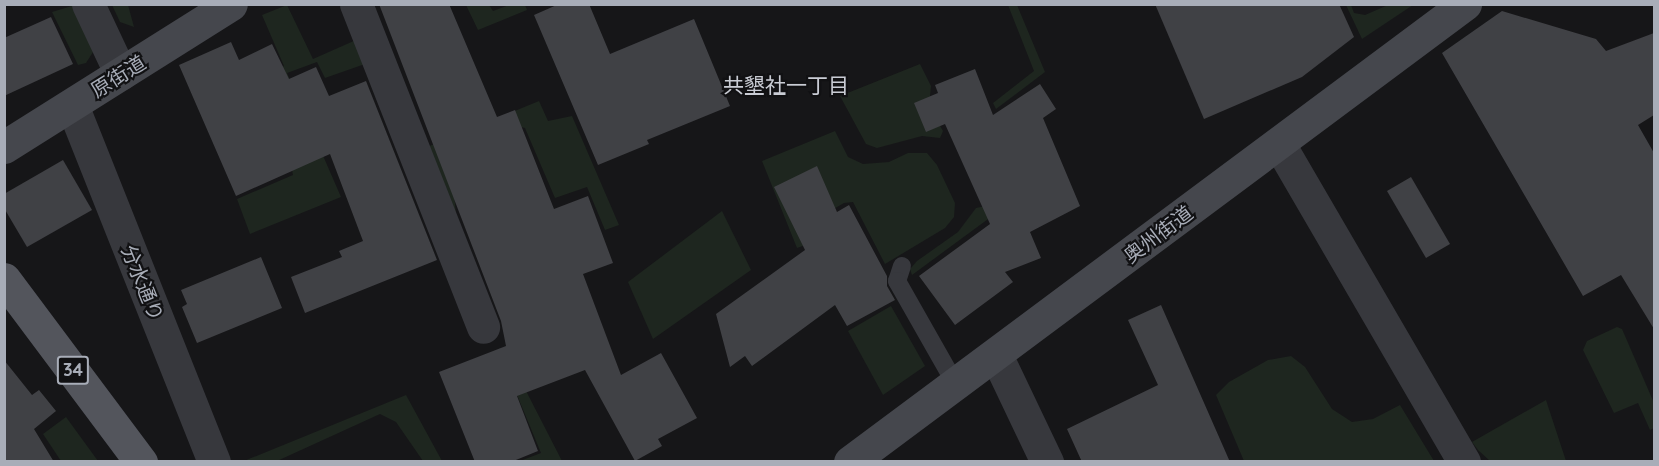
<!DOCTYPE html>
<meta charset="utf-8">
<style>
body{margin:0}
#map{position:relative;width:1659px;height:466px;overflow:hidden;background:#161618;font-family:Quicksand,"Noto Sans JP",sans-serif}
div>[style]{position:absolute}
.green>*{inset:0;background:#1e261f}
.building>*{inset:0;background:#404145}
.lane>*{height:18px;margin:-9px;padding:0 9px;transform-origin:9px;border-radius:9px;background:#37383d}
.street>*{height:33px;margin:-16.5px;padding:0 16.5px;transform-origin:16.5px;border-radius:16.5px;background:#37383d}
.secondary>*{height:33px;margin:-16.5px;padding:0 16.5px;transform-origin:16.5px;border-radius:16.5px;background:#45474d}
.primary>*{height:33px;margin:-16.5px;padding:0 16.5px;transform-origin:16.5px;border-radius:16.5px;background:#53555c}
span{translate:-50% -50%;white-space:nowrap;text-align:center;line-height:1.15;-webkit-text-stroke:4.5px #111113;paint-order:stroke}
.shield-label span{padding:2px 4px;background:#111113;border:2px solid;border-radius:4px;-webkit-text-stroke-width:0}
.shield-label{font-size:18px;color:#a8adb8;font-weight:700}
.street-label{font-size:20px;color:#a8adb8}
.neighbourhood-label{font-size:21px;color:#c9ccd4}
.frame{position:absolute;inset:0;border:6px solid #a8adb8;pointer-events:none}
</style>
<div id="map">
<div class="green">
<i style="clip-path:polygon(75px 5px,93px 52px,86px 63px,78px 65px,52px 12px)"></i>
<i style="clip-path:polygon(112px 5px,128px 5px,134px 27px,120px 22px)"></i>
<i style="clip-path:polygon(287px 5px,313px 59px,356px 40px,365px 64px,325px 78px,317px 62px,287px 73px,341px 197px,250px 234px,237px 199px,293px 175px,274px 71px,284px 66px,262px 15px)"></i>
<i style="clip-path:polygon(466px 5px,489px 5px,493px 11px,509px 5px,525px 5px,527px 10px,478px 30px)"></i>
<i style="clip-path:polygon(1008px 5px,1017px 5px,1045px 72px,996px 109px,993px 103px,1034px 71px)"></i>
<i style="clip-path:polygon(1346px 5px,1351px 5px,1354px 13px,1365px 15px,1388px 5px,1413px 5px,1362px 39px)"></i>
<i style="clip-path:polygon(920px 64px,931px 86px,929px 106px,943px 131px,940px 138px,922px 136px,877px 148px,866px 144px,840px 96px)"></i>
<i style="clip-path:polygon(539px 101px,548px 121px,572px 116px,619px 225px,605px 230px,587px 187px,555px 198px,525px 128px,516px 126px,454px 193px,456px 214px,427px 147px)"></i>
<i style="clip-path:polygon(835px 131px,848px 157px,863px 164px,889px 162px,908px 153px,927px 153px,937px 165px,955px 203px,954px 217px,945px 228px,885px 264px,853px 202px,844px 203px,811px 222px,814px 242px,797px 248px,762px 161px)"></i>
<i style="clip-path:polygon(1014px 200px,912px 275px,910px 269px,917px 261px,958px 232px,976px 208px)"></i>
<i style="clip-path:polygon(722px 211px,751px 270px,653px 339px,628px 282px)"></i>
<i style="clip-path:polygon(891px 306px,925px 366px,883px 395px,848px 331px)"></i>
<i style="clip-path:polygon(1617px 327px,1622px 329px,1654px 403px,1654px 428px,1650px 430px,1638px 403px,1614px 413px,1583px 350px,1587px 341px)"></i>
<i style="clip-path:polygon(504px 348px,562px 461px,520px 461px,541px 453px,498px 349px)"></i>
<i style="clip-path:polygon(1291px 356px,1305px 367px,1332px 409px,1352px 422px,1373px 419px,1400px 405px,1434px 461px,1244px 461px,1216px 395px,1229px 382px,1268px 360px)"></i>
<i style="clip-path:polygon(406px 395px,442px 461px,423px 461px,396px 422px,380px 414px,277px 461px,244px 461px)"></i>
<i style="clip-path:polygon(1546px 400px,1566px 461px,1490px 461px,1478px 450px,1472px 442px)"></i>
<i style="clip-path:polygon(66px 417px,98px 461px,61px 461px,43px 434px)"></i>
</div>
<div class="building">
<i style="clip-path:polygon(379px 4px,449px 4px,497px 117px,515px 110px,554px 209px,588px 196px,613px 263px,583px 274px,621px 375px,661px 353px,697px 418px,658px 439px,662px 446px,635px 461px,585px 370px,517px 396px,538px 451px,511px 462px,475px 462px,439px 372px,506px 346px,501px 321px)"></i>
<i style="clip-path:polygon(559px 4px,589px 4px,610px 54px,694px 19px,730px 106px,647px 140px,649px 144px,598px 165px,534px 15px)"></i>
<i style="clip-path:polygon(1155px 4px,1339px 4px,1354px 37px,1302px 77px,1204px 119px)"></i>
<i style="clip-path:polygon(1502px 11px,1596px 39px,1606px 51px,1654px 33px,1654px 115px,1638px 125px,1654px 153px,1654px 329px,1621px 275px,1583px 296px,1442px 53px)"></i>
<i style="clip-path:polygon(51px 17px,73px 64px,4px 96px,4px 38px)"></i>
<i style="clip-path:polygon(231px 42px,239px 60px,272px 44px,289px 79px,316px 67px,329px 96px,366px 81px,437px 260px,305px 313px,291px 277px,342px 257px,339px 251px,363px 241px,330px 154px,236px 196px,179px 65px)"></i>
<i style="clip-path:polygon(975px 69px,993px 115px,1040px 84px,1056px 109px,1043px 118px,1080px 206px,1030px 232px,1041px 258px,1005px 272px,1013px 282px,955px 325px,919px 276px,990px 224px,945px 124px,926px 132px,914px 103px,938px 93px,935px 85px)"></i>
<i style="clip-path:polygon(63px 160px,92px 210px,27px 247px,4px 208px,4px 194px)"></i>
<i style="clip-path:polygon(817px 166px,837px 212px,849px 205px,887px 276px,887px 286px,895px 300px,847px 326px,835px 305px,752px 366px,745px 356px,730px 367px,716px 314px,805px 250px,774px 187px)"></i>
<i style="clip-path:polygon(1411px 177px,1450px 244px,1426px 258px,1387px 191px)"></i>
<i style="clip-path:polygon(261px 257px,282px 308px,197px 343px,182px 307px,187px 304px,181px 290px)"></i>
<i style="clip-path:polygon(1161px 305px,1230px 462px,1082px 462px,1067px 429px,1158px 385px,1128px 320px)"></i>
<i style="clip-path:polygon(4px 360px,32px 395px,39px 390px,56px 411px,34px 429px,54px 462px,4px 462px)"></i>
</div>
<div class="lane">
<i style="left:902px;top:266px;width:16px;rotate:108deg"></i>
<i style="left:897px;top:281px;width:120px;rotate:60.4deg"></i>
</div>
<div class="street">
<i style="left:88px;top:4px;width:77px;rotate:64.8deg"></i>
<i style="left:356px;top:4px;width:347px;rotate:68.5deg"></i>
<i style="left:72px;top:105px;width:384px;rotate:68.3deg"></i>
<i style="left:1279px;top:144px;width:368px;rotate:59.8deg"></i>
<i style="left:996px;top:355px;width:119px;rotate:64.5deg"></i>
</div>
<div class="secondary">
<i style="left:4px;top:147px;width:268px;rotate:-32.2deg"></i>
<i style="left:850px;top:462px;width:767px;rotate:-36.68deg"></i>
</div>
<div class="primary">
<i style="left:4px;top:279px;width:229px;rotate:53.2deg"></i>
</div>
<div class="shield-label">
<span style="left:73px;top:370px">34</span>
</div>
<div class="street-label">
<span style="left:118px;top:76px;rotate:-32deg">原街道</span>
<span style="left:1158px;top:234px;rotate:-37deg">奥州街道</span>
<span style="left:143px;top:283px;rotate:68deg">分水通り</span>
</div>
<div class="neighbourhood-label">
<span style="left:786px;top:85px">共墾社一丁目</span>
</div>
<div class="frame"></div>
</div>
